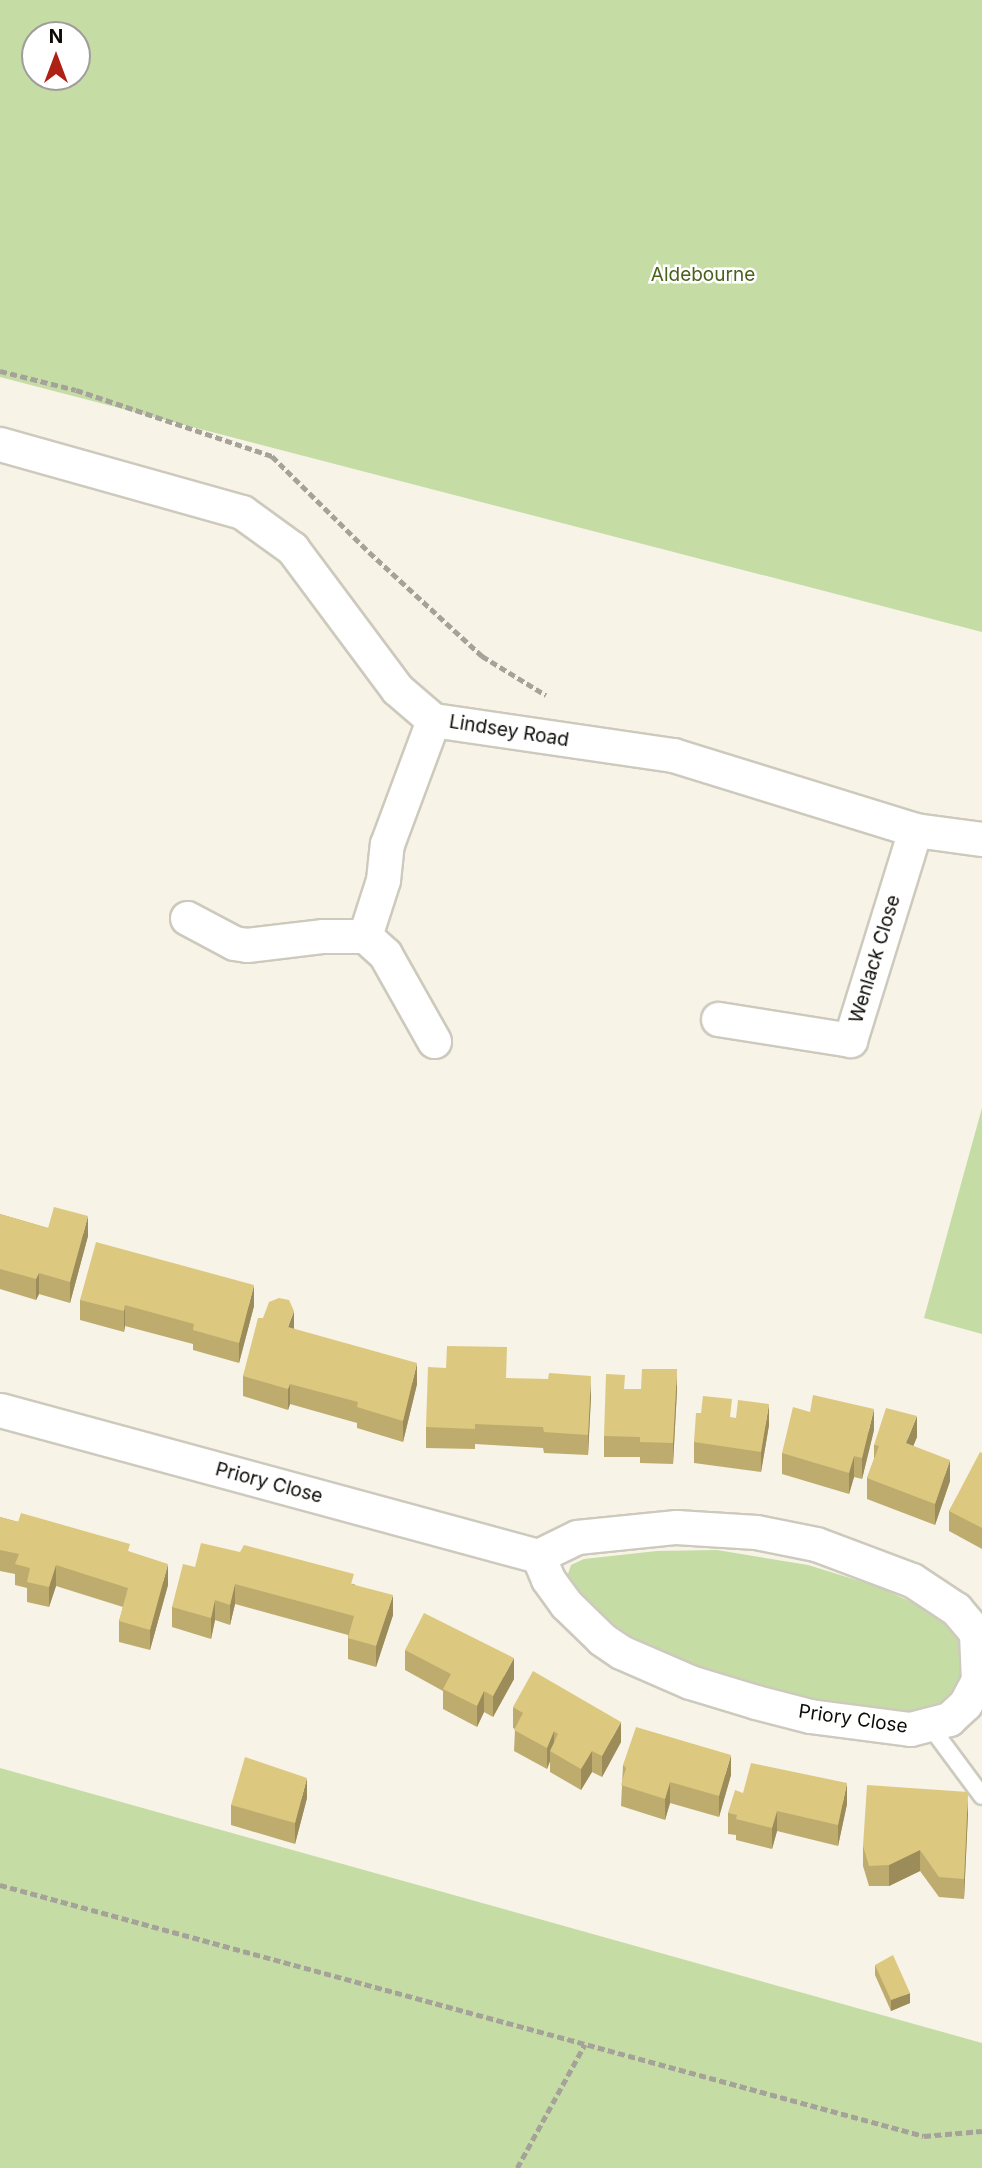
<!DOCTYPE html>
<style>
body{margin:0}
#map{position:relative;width:982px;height:2168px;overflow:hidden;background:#f7f3e7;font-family:Inter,sans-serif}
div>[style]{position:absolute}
.green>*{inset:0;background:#c5dca4}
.path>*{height:4.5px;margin-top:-2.25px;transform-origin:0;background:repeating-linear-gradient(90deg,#a5a299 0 7px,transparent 0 10.5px)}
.roads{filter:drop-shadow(2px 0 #cdcabd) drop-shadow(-2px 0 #cdcabd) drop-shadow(0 2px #cdcabd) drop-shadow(0 -2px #cdcabd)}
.service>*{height:16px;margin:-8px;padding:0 8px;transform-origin:8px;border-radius:8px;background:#fff}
.minor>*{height:33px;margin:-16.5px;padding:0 16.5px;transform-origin:16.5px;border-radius:16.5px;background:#fff}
.wall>*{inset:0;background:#beac6e}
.shaded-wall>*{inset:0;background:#9b8c5a}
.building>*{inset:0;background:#ddc880}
span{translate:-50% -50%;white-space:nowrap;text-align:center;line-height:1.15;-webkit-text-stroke:5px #fff;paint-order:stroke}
.park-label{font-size:19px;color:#4a621c}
.street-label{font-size:19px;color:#0d0b08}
.north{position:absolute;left:21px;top:21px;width:70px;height:70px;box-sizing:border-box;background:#fff;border:2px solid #9e9d9c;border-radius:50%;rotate:0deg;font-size:19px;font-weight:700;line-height:28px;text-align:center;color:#0d0b08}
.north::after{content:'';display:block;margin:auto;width:24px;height:32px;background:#af2015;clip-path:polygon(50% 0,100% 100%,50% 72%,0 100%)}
</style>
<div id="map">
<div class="green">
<i style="clip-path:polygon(evenodd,0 0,982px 0,982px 632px,0 377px,0 0,35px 35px,77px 35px,77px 77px,35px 77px,35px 35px)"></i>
<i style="clip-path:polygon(982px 1108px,982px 1334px,924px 1318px)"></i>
<i style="clip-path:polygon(717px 1550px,808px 1565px,879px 1587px,939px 1615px,958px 1632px,972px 1673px,940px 1717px,848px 1717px,665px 1659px,604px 1620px,566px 1580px,571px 1565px,584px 1559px,657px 1551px)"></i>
<i style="clip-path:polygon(0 1768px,982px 2043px,982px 2168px,0 2168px)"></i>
</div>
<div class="path">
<i style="left:0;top:371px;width:78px;rotate:14deg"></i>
<i style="left:76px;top:390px;width:207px;rotate:18.6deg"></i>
<i style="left:272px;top:456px;width:136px;rotate:44.7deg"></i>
<i style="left:369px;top:552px;width:154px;rotate:42.6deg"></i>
<i style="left:482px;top:656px;width:75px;rotate:31.4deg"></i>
<i style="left:0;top:1885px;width:957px;rotate:15.2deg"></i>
<i style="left:924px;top:2136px;width:58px;rotate:-4.9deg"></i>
<i style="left:517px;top:2168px;width:141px;rotate:-61.3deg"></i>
</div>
<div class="roads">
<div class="service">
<i style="left:930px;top:1726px;width:87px;rotate:53.4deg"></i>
</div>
<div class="minor">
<i style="left:0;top:444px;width:251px;rotate:15.7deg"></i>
<i style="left:242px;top:512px;width:62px;rotate:35.8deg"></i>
<i style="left:292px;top:548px;width:176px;rotate:53.3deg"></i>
<i style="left:397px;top:689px;width:48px;rotate:40.7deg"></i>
<i style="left:433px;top:720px;width:243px;rotate:8.3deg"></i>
<i style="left:673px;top:755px;width:253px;rotate:17.2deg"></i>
<i style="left:915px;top:830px;width:68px;rotate:7.7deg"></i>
<i style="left:187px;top:918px;width:53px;rotate:28deg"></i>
<i style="left:234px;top:943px;width:13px;rotate:9deg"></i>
<i style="left:247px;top:945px;width:77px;rotate:-6.8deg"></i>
<i style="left:323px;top:936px;width:42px"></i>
<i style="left:365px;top:936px;width:27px;rotate:42deg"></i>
<i style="left:385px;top:954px;width:100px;rotate:60.6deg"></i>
<i style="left:365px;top:936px;width:59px;rotate:-72.2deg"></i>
<i style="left:383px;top:880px;width:36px;rotate:-84deg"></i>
<i style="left:387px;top:844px;width:132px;rotate:-69.6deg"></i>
<i style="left:718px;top:1019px;width:134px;rotate:9deg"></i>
<i style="left:850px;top:1040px;width:220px;rotate:-72.8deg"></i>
<i style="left:0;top:1410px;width:557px;rotate:15.18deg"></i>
<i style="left:538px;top:1556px;width:43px;rotate:-26deg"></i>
<i style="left:577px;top:1537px;width:100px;rotate:-5.8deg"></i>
<i style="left:676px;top:1527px;width:80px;rotate:3.6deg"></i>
<i style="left:756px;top:1532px;width:61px;rotate:11.3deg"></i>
<i style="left:816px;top:1544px;width:103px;rotate:20.6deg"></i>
<i style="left:912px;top:1580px;width:53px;rotate:33.4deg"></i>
<i style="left:956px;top:1609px;width:31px;rotate:50deg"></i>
<i style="left:976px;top:1633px;width:47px;rotate:87.6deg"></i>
<i style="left:978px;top:1680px;width:27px;rotate:118deg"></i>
<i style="left:965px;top:1704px;width:22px;rotate:137deg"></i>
<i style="left:949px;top:1719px;width:40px;rotate:165.6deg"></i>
<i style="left:910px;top:1729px;width:101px;rotate:-172.6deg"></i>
<i style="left:810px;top:1716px;width:56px;rotate:-165.5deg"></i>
<i style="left:756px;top:1702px;width:69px;rotate:-163.1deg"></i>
<i style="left:690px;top:1682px;width:75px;rotate:-156.5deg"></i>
<i style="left:621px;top:1652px;width:23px;rotate:-146deg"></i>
<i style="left:602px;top:1639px;width:50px;rotate:-135.8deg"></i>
<i style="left:566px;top:1604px;width:31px;rotate:-126deg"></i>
<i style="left:548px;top:1579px;width:25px;rotate:-113deg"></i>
</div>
</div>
<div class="wall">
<i style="clip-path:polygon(0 1214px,48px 1228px,88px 1236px,70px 1303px,39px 1294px,36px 1300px,0 1289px)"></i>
<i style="clip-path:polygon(80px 1300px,254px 1306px,239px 1363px,193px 1350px,193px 1344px,125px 1326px,124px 1332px,80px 1320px)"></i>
<i style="clip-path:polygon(263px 1318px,294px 1329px,417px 1384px,403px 1442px,357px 1428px,357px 1423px,290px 1404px,288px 1410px,243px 1396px,243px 1376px)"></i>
<i style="clip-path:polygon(507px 1378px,591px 1396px,588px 1455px,544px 1453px,543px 1448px,475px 1444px,475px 1449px,426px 1448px,426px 1427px)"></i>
<i style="clip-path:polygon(625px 1389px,677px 1390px,673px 1464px,640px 1463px,640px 1457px,604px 1457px,604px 1436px)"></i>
<i style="clip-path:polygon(701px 1413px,732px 1418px,769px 1425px,761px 1472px,694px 1463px,694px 1442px)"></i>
<i style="clip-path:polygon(874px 1430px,862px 1479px,854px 1477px,849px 1494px,782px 1474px,782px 1453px)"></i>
<i style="clip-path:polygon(917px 1437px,913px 1446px,950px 1481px,935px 1525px,867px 1499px,867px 1478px,874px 1459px,874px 1445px)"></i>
<i style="clip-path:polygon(982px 1453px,982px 1549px,949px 1531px,949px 1511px)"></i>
<i style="clip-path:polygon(0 1517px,130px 1552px,168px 1585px,150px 1650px,119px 1642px,119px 1621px,123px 1607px,56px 1586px,49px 1607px,27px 1602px,27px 1588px,15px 1585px,15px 1574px,0 1571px)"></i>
<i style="clip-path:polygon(195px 1567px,354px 1584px,393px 1615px,376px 1667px,348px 1659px,348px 1635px,235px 1604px,230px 1625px,215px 1620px,211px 1639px,172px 1627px,172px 1607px)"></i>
<i style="clip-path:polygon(405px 1650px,514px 1679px,493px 1717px,484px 1712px,477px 1727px,443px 1709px,443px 1691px,405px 1670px)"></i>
<i style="clip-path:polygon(513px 1707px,621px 1742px,602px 1777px,592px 1772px,581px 1790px,550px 1772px,550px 1761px,547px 1769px,514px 1751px,515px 1729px,513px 1728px)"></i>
<i style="clip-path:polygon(623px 1765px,731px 1775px,719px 1817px,670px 1803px,665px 1820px,621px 1806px)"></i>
<i style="clip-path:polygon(743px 1793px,847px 1804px,838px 1846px,777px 1831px,772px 1849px,736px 1840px,736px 1835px,728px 1834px,728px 1813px)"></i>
<i style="clip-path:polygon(307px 1798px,295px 1844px,231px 1825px,231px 1805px)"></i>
<i style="clip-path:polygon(968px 1813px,964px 1899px,939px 1897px,920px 1871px,889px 1886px,869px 1886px,863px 1866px,863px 1846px)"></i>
<i style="clip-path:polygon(875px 1965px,910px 2003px,891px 2011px,875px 1975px)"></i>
</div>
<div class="shaded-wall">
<i style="clip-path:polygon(88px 1216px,88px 1236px,70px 1303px,70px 1282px)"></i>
<i style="clip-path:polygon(39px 1273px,39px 1294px,36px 1300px,36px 1279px)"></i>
<i style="clip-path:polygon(254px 1285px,254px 1306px,239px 1363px,239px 1343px)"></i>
<i style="clip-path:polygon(125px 1305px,125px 1326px,124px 1332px,124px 1311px)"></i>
<i style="clip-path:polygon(294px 1311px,294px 1332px,288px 1327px)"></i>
<i style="clip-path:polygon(417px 1363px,417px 1384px,403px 1442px,403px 1421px)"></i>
<i style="clip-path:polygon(677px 1369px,677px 1390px,673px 1464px,673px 1443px)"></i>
<i style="clip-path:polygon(591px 1376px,591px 1396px,588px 1455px,588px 1435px)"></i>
<i style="clip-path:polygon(290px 1384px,290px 1404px,288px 1410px,288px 1389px)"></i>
<i style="clip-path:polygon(769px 1404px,769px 1425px,761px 1472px,761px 1452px)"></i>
<i style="clip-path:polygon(874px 1409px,874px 1430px,862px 1479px,862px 1458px)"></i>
<i style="clip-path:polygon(917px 1416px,917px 1437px,906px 1464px,906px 1443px)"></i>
<i style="clip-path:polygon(854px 1456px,854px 1477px,849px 1494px,849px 1473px)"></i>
<i style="clip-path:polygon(950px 1460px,950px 1481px,935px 1525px,935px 1504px)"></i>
<i style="clip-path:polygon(168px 1564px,168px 1585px,150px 1650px,150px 1630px)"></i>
<i style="clip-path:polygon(56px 1565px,56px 1586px,49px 1607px,49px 1587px)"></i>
<i style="clip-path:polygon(235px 1584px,235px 1604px,230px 1625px,230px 1605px)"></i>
<i style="clip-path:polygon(393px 1595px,393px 1615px,376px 1667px,376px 1646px)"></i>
<i style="clip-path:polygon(215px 1600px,215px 1620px,211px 1639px,211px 1618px)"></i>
<i style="clip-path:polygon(514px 1658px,514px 1679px,493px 1717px,493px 1696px)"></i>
<i style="clip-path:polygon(484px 1691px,484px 1712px,477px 1727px,477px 1706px)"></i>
<i style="clip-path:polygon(621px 1722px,621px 1742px,602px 1777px,602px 1756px)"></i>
<i style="clip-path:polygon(554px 1731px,554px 1752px,550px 1751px,550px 1761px,547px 1769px,547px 1748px)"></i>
<i style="clip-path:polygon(592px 1751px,592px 1772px,581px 1790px,581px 1769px)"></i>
<i style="clip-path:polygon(731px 1755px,731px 1775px,719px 1817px,719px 1796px)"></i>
<i style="clip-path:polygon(307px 1778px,307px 1798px,295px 1844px,295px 1823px)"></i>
<i style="clip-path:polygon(670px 1782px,670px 1803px,665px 1820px,665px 1799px)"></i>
<i style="clip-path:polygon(847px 1783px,847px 1804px,838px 1846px,838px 1825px)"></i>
<i style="clip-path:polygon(968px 1792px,968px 1813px,964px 1899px,964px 1879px)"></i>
<i style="clip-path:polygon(777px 1811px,777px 1831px,772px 1849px,772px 1828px)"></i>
<i style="clip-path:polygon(920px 1850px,920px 1871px,889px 1886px,889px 1865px)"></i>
<i style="clip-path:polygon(910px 1993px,910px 2003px,891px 2011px,891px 2000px)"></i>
</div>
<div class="building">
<i style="clip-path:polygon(54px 1207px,88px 1216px,70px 1282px,39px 1273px,36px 1279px,0 1269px,0 1214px,48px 1228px)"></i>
<i style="clip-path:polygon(96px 1242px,254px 1285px,239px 1343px,193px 1330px,194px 1324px,125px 1305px,124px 1311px,80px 1300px)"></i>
<i style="clip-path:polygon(279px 1298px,289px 1300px,294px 1311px,288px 1327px,417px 1363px,403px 1421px,357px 1407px,358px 1402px,290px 1384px,288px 1389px,243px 1376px,258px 1318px,263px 1318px,269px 1302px)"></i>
<i style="clip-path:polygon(447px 1346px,507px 1347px,506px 1378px,548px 1379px,549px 1373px,591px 1376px,588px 1435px,544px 1432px,543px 1427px,475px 1424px,475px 1429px,426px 1427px,428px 1367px,446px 1368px)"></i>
<i style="clip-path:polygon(642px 1369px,677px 1369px,673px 1443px,640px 1442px,640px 1437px,604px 1436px,606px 1374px,625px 1375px,624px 1389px,641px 1389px)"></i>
<i style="clip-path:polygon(813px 1395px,874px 1409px,862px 1458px,854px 1456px,849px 1473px,782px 1453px,793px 1407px,810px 1412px)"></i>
<i style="clip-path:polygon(703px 1396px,732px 1399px,730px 1417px,736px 1418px,738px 1400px,769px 1404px,761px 1452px,694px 1442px,696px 1413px,701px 1413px)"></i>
<i style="clip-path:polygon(886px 1408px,917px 1416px,906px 1443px,950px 1460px,935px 1504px,867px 1478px,879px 1446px,874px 1445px)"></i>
<i style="clip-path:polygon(980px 1452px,982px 1453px,982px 1528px,949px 1511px)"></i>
<i style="clip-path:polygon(21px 1513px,130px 1544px,128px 1551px,168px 1564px,150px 1630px,119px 1621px,128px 1588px,56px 1565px,49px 1587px,27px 1582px,30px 1568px,15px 1564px,19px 1554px,0 1550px,0 1517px,18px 1522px)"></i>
<i style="clip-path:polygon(201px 1543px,240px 1552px,244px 1545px,354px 1574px,351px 1584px,393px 1595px,376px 1646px,348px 1638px,354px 1616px,235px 1584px,230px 1605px,215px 1600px,211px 1618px,172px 1607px,183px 1564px,195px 1567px)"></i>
<i style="clip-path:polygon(424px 1613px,514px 1658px,493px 1696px,484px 1691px,477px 1706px,443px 1689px,451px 1674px,405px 1650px)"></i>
<i style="clip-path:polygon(533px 1671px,621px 1722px,602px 1756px,592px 1751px,581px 1769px,550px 1751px,558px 1734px,554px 1731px,547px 1748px,514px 1730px,523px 1713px,513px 1707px)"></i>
<i style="clip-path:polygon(636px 1727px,731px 1755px,719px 1796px,670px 1782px,665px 1799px,621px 1785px,626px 1768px,623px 1765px)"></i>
<i style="clip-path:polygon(245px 1757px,307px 1778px,295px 1823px,231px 1805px)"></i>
<i style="clip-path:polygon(751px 1763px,847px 1783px,838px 1825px,777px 1811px,772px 1828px,736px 1819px,737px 1815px,728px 1813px,735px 1790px,743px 1793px)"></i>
<i style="clip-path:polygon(867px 1785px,968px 1792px,964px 1879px,939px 1877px,920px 1850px,889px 1865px,869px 1866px,863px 1846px)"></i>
<i style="clip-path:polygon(893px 1955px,910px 1993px,891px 2000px,875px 1965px)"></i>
</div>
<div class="park-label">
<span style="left:703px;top:275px">Aldebourne</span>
</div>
<div class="street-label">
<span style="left:509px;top:731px;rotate:9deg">Lindsey Road</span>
<span style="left:875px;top:959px;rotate:-73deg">Wenlack Close</span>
<span style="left:269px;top:1483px;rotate:15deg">Priory Close</span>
<span style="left:853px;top:1719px;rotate:8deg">Priory Close</span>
</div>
<div class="north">N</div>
</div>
